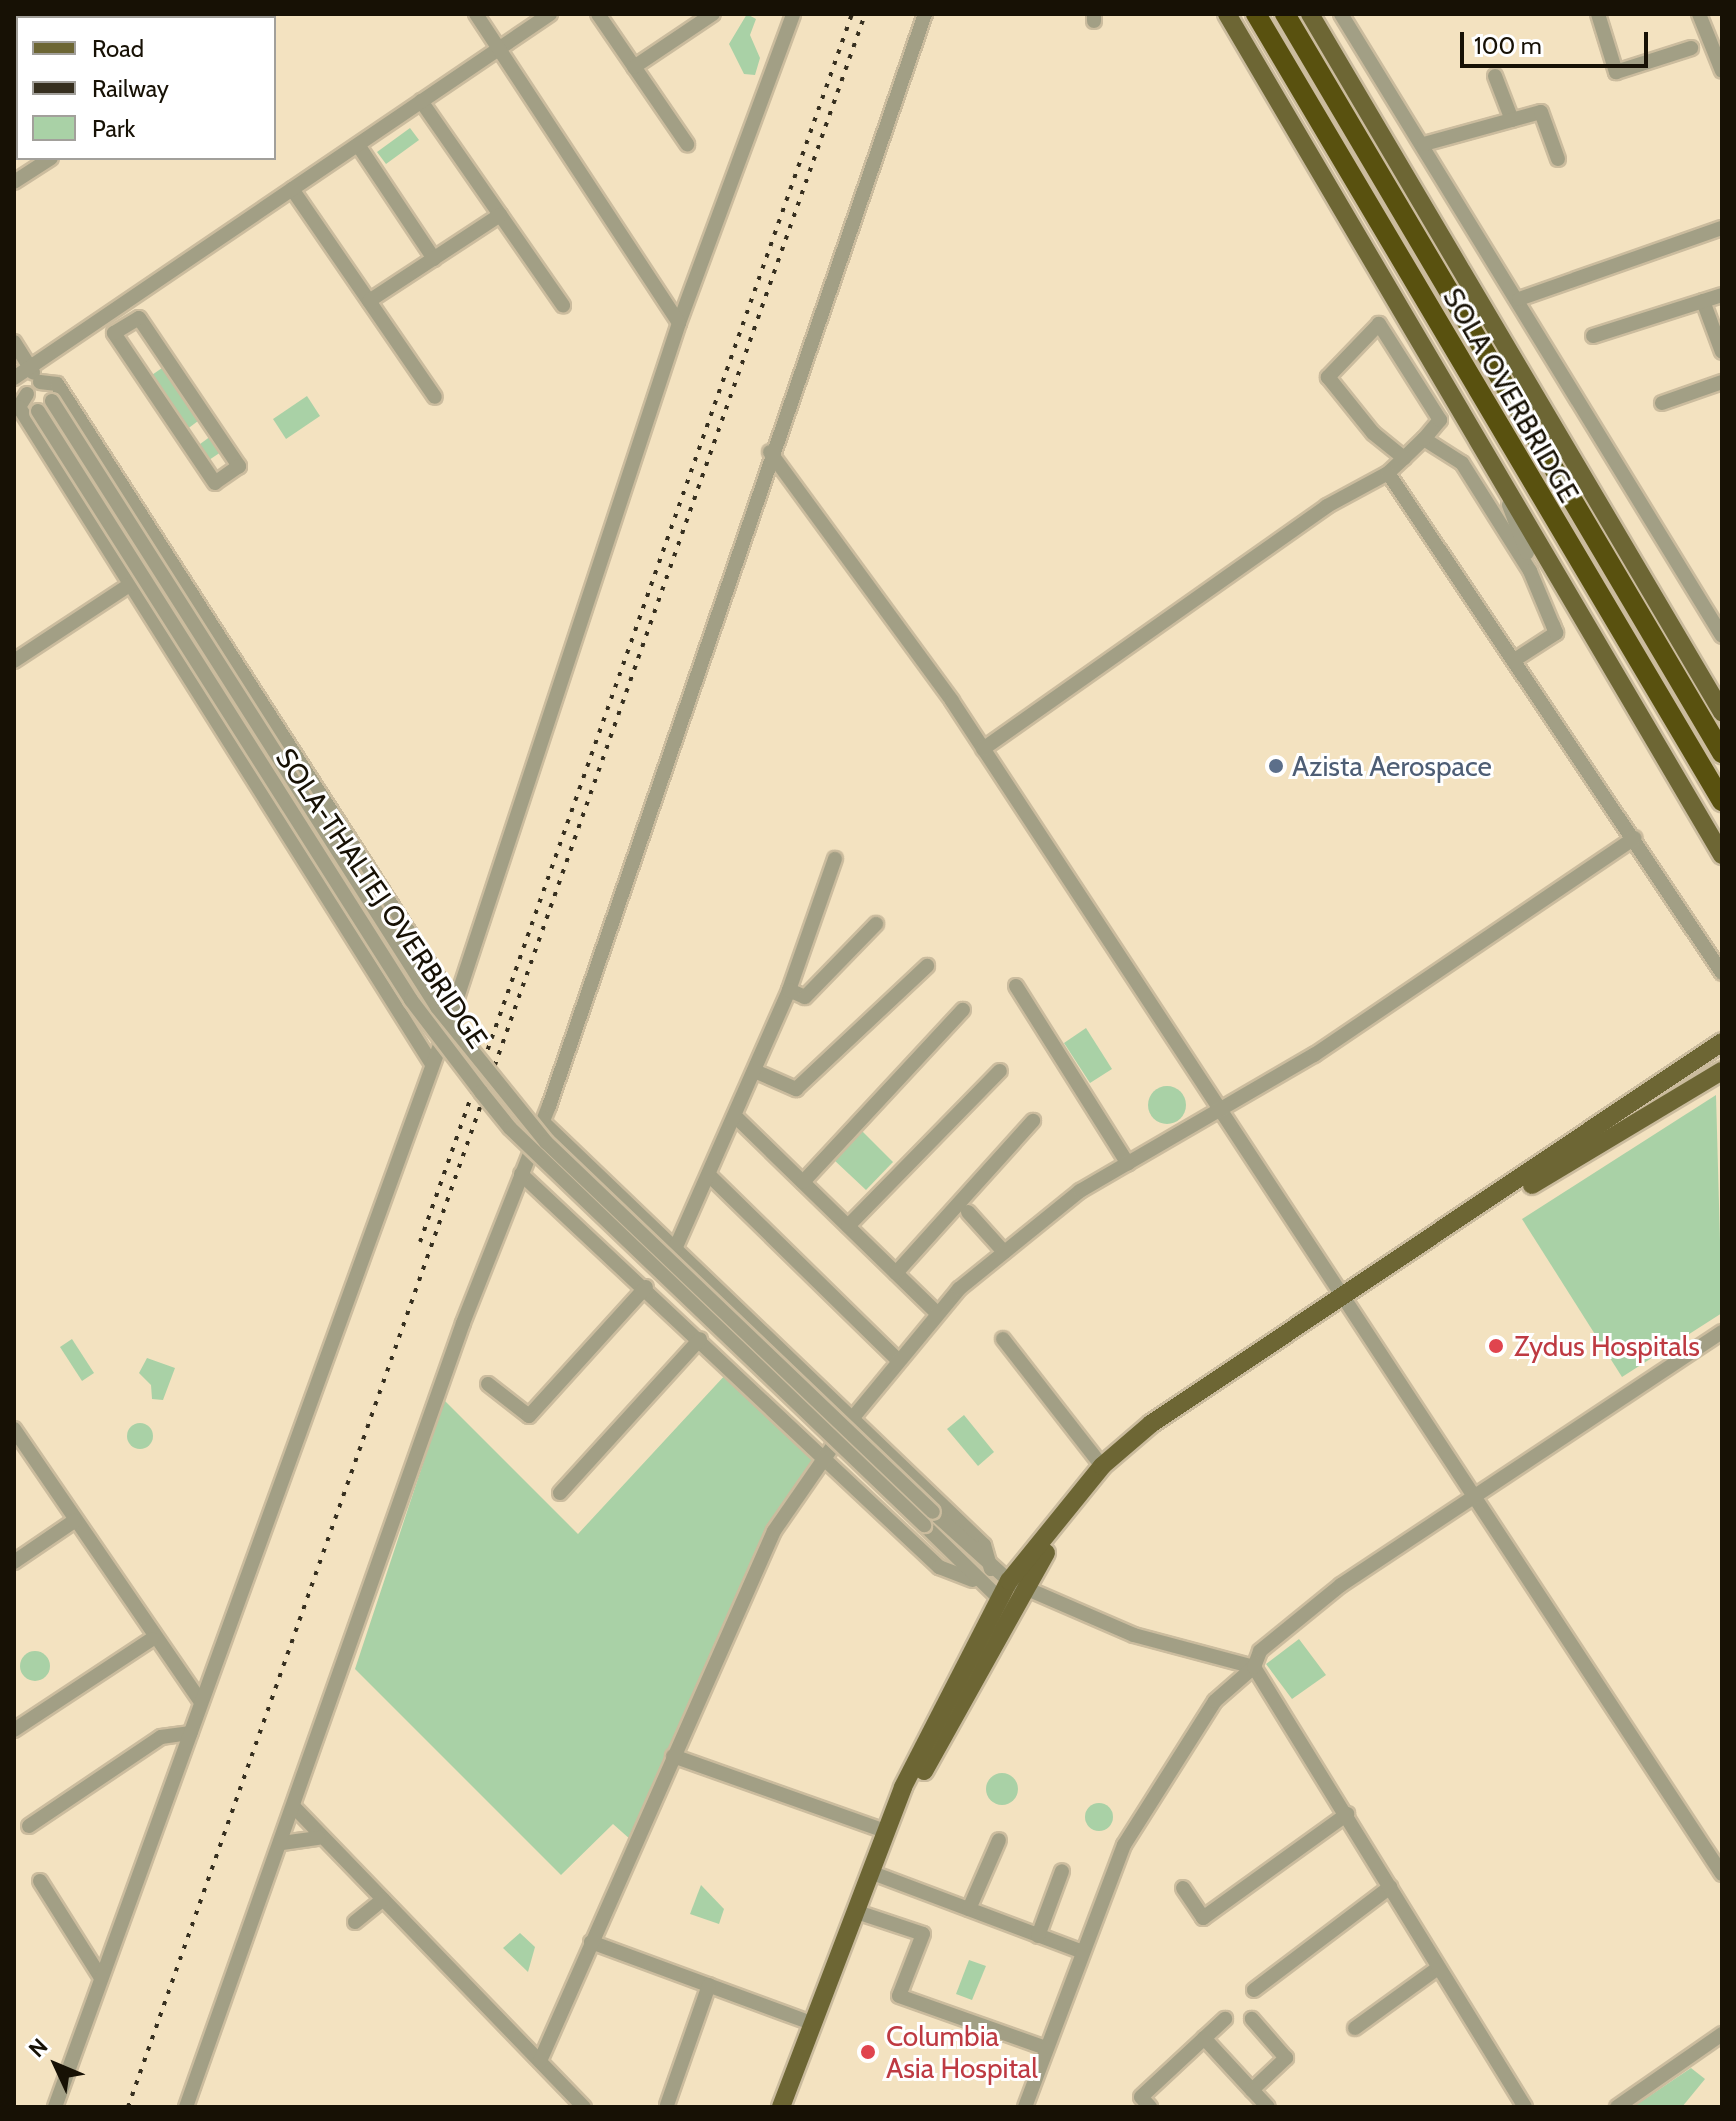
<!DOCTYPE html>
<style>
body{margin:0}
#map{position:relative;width:1736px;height:2121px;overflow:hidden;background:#f3e2c0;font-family:Cabin,sans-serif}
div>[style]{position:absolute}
.green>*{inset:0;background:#a9d1a6}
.round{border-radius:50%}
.roads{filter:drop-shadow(2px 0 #cbbc9e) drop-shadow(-2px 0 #cbbc9e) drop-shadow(0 2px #cbbc9e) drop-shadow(0 -2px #cbbc9e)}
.minor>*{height:14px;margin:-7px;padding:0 7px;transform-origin:7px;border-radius:7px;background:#a29f85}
.major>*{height:18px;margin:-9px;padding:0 9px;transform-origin:9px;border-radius:9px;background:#6d6634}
.highway>*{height:20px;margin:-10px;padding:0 10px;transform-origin:10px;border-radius:10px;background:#59510f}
.rail>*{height:4px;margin-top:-2px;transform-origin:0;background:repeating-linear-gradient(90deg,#362f1f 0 4px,transparent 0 12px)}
.bridges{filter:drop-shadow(2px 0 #cbbc9e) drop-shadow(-2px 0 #cbbc9e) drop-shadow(0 2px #cbbc9e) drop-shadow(0 -2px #cbbc9e)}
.minor-bridge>*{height:14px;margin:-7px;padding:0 7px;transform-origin:7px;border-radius:7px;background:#a29f85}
.dots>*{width:22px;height:22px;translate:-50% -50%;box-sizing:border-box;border:4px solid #fff;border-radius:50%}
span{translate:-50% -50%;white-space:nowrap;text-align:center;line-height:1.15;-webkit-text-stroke:6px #fff;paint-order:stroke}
.street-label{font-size:28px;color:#171105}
.service-label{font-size:28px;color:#4e5e75}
.left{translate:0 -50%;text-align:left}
.health-label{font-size:28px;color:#be3a42}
.frame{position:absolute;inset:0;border:16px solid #171105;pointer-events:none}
.legend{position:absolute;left:16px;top:16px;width:260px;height:144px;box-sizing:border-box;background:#fff;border:2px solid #a2a09b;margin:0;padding:10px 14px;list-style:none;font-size:24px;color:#171105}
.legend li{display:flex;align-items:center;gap:16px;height:40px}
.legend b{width:40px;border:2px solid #a2a09b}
.north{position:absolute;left:16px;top:2025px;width:80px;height:80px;-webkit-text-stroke:6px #fff;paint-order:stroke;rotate:314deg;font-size:22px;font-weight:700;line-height:32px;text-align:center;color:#171105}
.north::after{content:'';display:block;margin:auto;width:28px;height:36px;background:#171105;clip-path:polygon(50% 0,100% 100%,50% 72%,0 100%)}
.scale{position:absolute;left:1460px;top:32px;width:188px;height:36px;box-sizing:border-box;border:4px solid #171105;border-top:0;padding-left:10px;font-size:24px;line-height:28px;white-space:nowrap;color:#171105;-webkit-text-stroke:6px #fff;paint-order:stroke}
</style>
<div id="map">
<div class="green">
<i style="clip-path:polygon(747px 14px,756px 19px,750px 35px,760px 58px,755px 75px,744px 74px,729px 44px)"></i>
<i style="clip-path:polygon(410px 128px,419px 140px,386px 164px,377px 152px)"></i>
<i style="clip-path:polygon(162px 368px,198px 421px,186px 430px,149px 377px)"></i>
<i style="clip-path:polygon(307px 396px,320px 416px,286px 439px,273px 419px)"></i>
<i style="clip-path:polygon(211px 436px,221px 452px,206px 462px,196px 447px)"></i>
<i style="clip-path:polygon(1086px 1028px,1112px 1069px,1090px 1083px,1064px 1043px)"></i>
<i class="round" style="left:1148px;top:1086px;width:38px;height:38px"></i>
<i style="clip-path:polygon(1716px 1095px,1722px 1313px,1622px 1377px,1522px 1219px)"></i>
<i style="clip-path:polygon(861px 1130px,893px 1162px,866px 1190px,833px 1159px)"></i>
<i style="clip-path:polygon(72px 1339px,94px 1373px,82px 1381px,60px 1347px)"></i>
<i style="clip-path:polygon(147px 1358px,175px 1368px,163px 1400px,152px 1399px,151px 1385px,139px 1373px)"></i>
<i style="clip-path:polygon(727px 1373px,818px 1461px,772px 1529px,631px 1840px,613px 1824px,561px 1875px,355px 1669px,444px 1400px,578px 1534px)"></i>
<i style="clip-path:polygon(964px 1415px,994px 1452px,978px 1466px,947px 1429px)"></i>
<i class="round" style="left:127px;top:1423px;width:26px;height:26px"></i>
<i style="clip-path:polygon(1299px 1639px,1326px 1675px,1292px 1699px,1266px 1664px)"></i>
<i class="round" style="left:20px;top:1651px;width:30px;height:30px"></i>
<i class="round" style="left:986px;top:1773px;width:32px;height:32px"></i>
<i class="round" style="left:1085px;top:1803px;width:28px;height:28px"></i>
<i style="clip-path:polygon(701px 1885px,724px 1909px,719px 1924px,690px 1914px)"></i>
<i style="clip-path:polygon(520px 1933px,535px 1947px,528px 1972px,503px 1948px)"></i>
<i style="clip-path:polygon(969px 1960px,986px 1966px,972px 2000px,956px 1994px)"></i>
<i style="clip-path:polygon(1691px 2068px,1705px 2079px,1682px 2107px,1633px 2107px)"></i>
</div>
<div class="roads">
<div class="minor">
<i style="left:598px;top:14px;width:158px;rotate:55.6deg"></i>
<i style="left:1094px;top:14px;width:7px;rotate:90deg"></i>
<i style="left:1341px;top:14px;width:729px;rotate:58.51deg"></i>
<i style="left:1598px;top:14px;width:61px;rotate:72.8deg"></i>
<i style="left:1616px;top:72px;width:79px;rotate:-17.7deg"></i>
<i style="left:1699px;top:14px;width:61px;rotate:68deg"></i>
<i style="left:634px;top:67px;width:95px;rotate:-33.9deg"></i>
<i style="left:1495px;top:76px;width:47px;rotate:68.9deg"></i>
<i style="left:14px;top:87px;width:4px;rotate:-27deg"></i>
<i style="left:421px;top:101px;width:249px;rotate:55.2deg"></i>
<i style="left:1424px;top:144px;width:121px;rotate:-15.3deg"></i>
<i style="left:1541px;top:112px;width:50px;rotate:70.1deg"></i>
<i style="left:358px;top:145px;width:137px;rotate:56.3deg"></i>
<i style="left:14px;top:182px;width:44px;rotate:-33deg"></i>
<i style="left:292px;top:189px;width:252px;rotate:55.5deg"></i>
<i style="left:1519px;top:299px;width:215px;rotate:-19.3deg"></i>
<i style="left:369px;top:301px;width:157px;rotate:-33.3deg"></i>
<i style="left:1703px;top:301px;width:54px;rotate:69.6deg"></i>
<i style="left:139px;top:318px;width:179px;rotate:56deg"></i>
<i style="left:239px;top:466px;width:29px;rotate:145deg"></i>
<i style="left:215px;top:483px;width:181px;rotate:-124deg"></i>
<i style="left:114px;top:333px;width:29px;rotate:-31deg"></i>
<i style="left:679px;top:323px;width:329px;rotate:-69.7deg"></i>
<i style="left:1593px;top:336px;width:135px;rotate:-17.6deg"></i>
<i style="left:14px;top:342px;width:36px;rotate:58deg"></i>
<i style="left:14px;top:378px;width:648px;rotate:-34.18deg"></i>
<i style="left:40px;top:382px;width:17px;rotate:7deg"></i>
<i style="left:57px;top:384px;width:737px;rotate:57.3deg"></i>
<i style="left:27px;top:394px;width:15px;rotate:122deg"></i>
<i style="left:19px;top:407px;width:776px;rotate:57.85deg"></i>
<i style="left:1662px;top:403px;width:64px;rotate:-19.3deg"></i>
<i style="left:1424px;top:439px;width:45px;rotate:32.3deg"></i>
<i style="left:1462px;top:463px;width:128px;rotate:57.8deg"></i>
<i style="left:1530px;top:571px;width:67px;rotate:67.2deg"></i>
<i style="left:770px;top:452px;width:308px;rotate:53.8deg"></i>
<i style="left:952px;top:701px;width:1403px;rotate:56.72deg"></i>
<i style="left:1388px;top:473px;width:22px;rotate:-43deg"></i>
<i style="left:1404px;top:458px;width:28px;rotate:-44deg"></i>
<i style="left:1424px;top:439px;width:25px;rotate:-50deg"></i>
<i style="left:1440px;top:420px;width:114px;rotate:-122.4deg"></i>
<i style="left:1379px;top:324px;width:74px;rotate:133.9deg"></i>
<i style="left:1328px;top:377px;width:72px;rotate:51.2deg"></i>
<i style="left:1373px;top:433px;width:40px;rotate:39deg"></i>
<i style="left:1509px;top:505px;width:51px;rotate:69.4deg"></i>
<i style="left:1516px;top:659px;width:48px;rotate:-33deg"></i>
<i style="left:1556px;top:633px;width:9px;rotate:-111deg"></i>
<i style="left:14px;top:661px;width:147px;rotate:-33.4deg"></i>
<i style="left:983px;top:749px;width:421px;rotate:-35.2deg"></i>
<i style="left:1327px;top:506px;width:69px;rotate:-28.4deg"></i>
<i style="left:1388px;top:473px;width:601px;rotate:56.26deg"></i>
<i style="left:1016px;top:986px;width:210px;rotate:57.8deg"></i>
<i style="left:789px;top:990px;width:139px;rotate:-70.7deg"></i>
<i style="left:757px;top:1072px;width:43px;rotate:23.6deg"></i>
<i style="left:796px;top:1089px;width:180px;rotate:-43.2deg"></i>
<i style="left:738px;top:1119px;width:279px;rotate:44.3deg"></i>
<i style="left:543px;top:1122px;width:611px;rotate:43.81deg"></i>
<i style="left:984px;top:1545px;width:25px;rotate:74deg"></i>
<i style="left:521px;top:1174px;width:574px;rotate:43.23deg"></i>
<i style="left:939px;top:1567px;width:36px;rotate:21deg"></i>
<i style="left:710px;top:1176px;width:264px;rotate:44.4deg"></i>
<i style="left:803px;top:1182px;width:235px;rotate:-47.1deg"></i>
<i style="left:968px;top:1212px;width:54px;rotate:48deg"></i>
<i style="left:848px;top:1226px;width:217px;rotate:-45.6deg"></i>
<i style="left:675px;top:1249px;width:283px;rotate:-66.2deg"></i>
<i style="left:789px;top:990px;width:17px;rotate:24deg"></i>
<i style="left:805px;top:997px;width:102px;rotate:-45.8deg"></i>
<i style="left:896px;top:1273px;width:205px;rotate:-48deg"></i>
<i style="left:1003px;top:1339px;width:161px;rotate:52.1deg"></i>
<i style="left:488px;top:1384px;width:52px;rotate:38deg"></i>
<i style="left:529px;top:1416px;width:174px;rotate:-47.8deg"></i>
<i style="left:14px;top:1429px;width:330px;rotate:55.6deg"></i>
<i style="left:560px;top:1493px;width:208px;rotate:-47.7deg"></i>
<i style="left:933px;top:1512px;width:103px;rotate:42.2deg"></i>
<i style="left:1009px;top:1581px;width:136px;rotate:23.4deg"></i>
<i style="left:1134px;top:1635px;width:124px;rotate:14.9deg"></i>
<i style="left:924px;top:1525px;width:116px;rotate:44.3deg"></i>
<i style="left:14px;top:1562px;width:73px;rotate:-34.3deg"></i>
<i style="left:14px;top:1730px;width:165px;rotate:-33.4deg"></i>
<i style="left:673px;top:1756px;width:222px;rotate:19.5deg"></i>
<i style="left:295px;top:1808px;width:416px;rotate:46deg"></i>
<i style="left:29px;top:1826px;width:159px;rotate:-34deg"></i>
<i style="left:161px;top:1737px;width:30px;rotate:-8deg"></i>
<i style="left:282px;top:1843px;width:37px;rotate:-8deg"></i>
<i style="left:878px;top:1875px;width:216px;rotate:20.6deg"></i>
<i style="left:40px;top:1881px;width:115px;rotate:57.8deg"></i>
<i style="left:1183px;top:1888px;width:36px;rotate:56deg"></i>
<i style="left:1203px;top:1918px;width:178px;rotate:-35.8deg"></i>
<i style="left:969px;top:1909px;width:75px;rotate:-66.5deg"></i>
<i style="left:863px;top:1914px;width:63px;rotate:18.4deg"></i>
<i style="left:923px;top:1934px;width:66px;rotate:111.2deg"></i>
<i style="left:899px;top:1996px;width:156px;rotate:19.5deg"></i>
<i style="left:355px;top:1922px;width:36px;rotate:-39deg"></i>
<i style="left:1038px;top:1936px;width:69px;rotate:-69.7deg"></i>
<i style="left:591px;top:1942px;width:234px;rotate:20.2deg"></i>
<i style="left:1254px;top:1990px;width:171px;rotate:-37.1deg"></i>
<i style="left:1355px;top:2028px;width:102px;rotate:-35.9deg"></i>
<i style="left:1204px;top:2038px;width:71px;rotate:47.3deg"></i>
<i style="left:1252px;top:2090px;width:47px;rotate:-43.3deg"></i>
<i style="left:1286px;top:2058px;width:52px;rotate:-131.1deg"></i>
<i style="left:540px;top:2061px;width:579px;rotate:-66.18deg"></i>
<i style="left:774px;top:1531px;width:135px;rotate:-55.3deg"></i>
<i style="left:851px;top:1420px;width:170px;rotate:-50.5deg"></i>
<i style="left:959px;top:1289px;width:156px;rotate:-39deg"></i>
<i style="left:1080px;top:1191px;width:271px;rotate:-30.2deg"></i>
<i style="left:1314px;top:1055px;width:387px;rotate:-34.1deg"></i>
<i style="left:1252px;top:2090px;width:23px;rotate:47deg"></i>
<i style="left:667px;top:2105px;width:127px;rotate:-70.7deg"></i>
<i style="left:55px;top:2107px;width:1173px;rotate:-70.07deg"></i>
<i style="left:455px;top:1004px;width:717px;rotate:-71.79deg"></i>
<i style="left:679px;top:323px;width:370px;rotate:-123.3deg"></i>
<i style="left:186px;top:2107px;width:831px;rotate:-70.54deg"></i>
<i style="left:463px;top:1323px;width:233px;rotate:-68.4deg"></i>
<i style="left:549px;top:1106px;width:1155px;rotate:-71deg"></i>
<i style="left:1025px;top:2107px;width:280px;rotate:-69.3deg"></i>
<i style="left:1124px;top:1845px;width:170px;rotate:-57.7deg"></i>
<i style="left:1215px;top:1701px;width:52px;rotate:-41.1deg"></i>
<i style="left:1150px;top:2107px;width:13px;rotate:-132deg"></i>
<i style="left:1141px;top:2097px;width:115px;rotate:-42.9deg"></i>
<i style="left:1525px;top:2107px;width:517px;rotate:-121.63deg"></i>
<i style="left:1254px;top:1667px;width:17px;rotate:-69deg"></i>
<i style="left:1260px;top:1651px;width:104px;rotate:-39.2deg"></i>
<i style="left:1341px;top:1585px;width:457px;rotate:-33.6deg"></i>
<i style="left:1617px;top:2107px;width:128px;rotate:-34.8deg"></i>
</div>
<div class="major">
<i style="left:1227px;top:14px;width:976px;rotate:59.52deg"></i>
<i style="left:1310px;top:14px;width:811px;rotate:59.45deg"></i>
<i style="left:1532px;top:1185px;width:222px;rotate:-31deg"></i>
<i style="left:924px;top:1771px;width:250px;rotate:-60.8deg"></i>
<i style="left:781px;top:2107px;width:342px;rotate:-69.1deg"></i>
<i style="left:903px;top:1787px;width:232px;rotate:-62.8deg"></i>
<i style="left:1009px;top:1581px;width:148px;rotate:-51deg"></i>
<i style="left:1102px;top:1466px;width:65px;rotate:-40.6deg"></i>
<i style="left:1151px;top:1424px;width:687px;rotate:-33.78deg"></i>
</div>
<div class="highway">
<i style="left:1256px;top:14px;width:915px;rotate:59.37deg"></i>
<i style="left:1285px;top:14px;width:859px;rotate:59.4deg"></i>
</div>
</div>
<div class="rail">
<i style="left:420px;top:1242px;width:1302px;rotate:-70.62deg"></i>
<i style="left:128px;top:2107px;width:2219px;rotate:-70.6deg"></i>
</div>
<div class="bridges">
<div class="minor-bridge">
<i style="left:52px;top:401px;width:718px;rotate:57.57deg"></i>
<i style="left:437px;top:1007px;width:174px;rotate:51.1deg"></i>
<i style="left:546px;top:1142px;width:535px;rotate:43.71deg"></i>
<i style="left:38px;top:411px;width:697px;rotate:57.65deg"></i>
<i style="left:411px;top:1000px;width:116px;rotate:52.7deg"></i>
<i style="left:481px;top:1092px;width:46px;rotate:51.1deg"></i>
<i style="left:510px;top:1128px;width:574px;rotate:43.8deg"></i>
</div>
</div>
<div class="dots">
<i style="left:1276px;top:766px;background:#5c6f8a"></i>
<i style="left:1496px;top:1346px;background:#e0444e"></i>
<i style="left:868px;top:2052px;background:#e0444e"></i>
</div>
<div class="street-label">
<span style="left:1511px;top:395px;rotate:60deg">SOLA OVERBRIDGE</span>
<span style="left:382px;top:898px;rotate:56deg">SOLA-THALTEJ OVERBRIDGE</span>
</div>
<div class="service-label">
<span class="left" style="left:1292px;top:766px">Azista Aerospace</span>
</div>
<div class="health-label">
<span class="left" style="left:1514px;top:1346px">Zydus Hospitals</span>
<span class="left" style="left:886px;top:2052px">Columbia<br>Asia Hospital</span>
</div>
<div class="frame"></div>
<ul class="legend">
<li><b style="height:10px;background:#6d6634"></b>Road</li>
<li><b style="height:10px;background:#362f1f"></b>Railway</li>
<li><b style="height:22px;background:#a9d1a6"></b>Park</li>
</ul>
<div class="north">N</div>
<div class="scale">100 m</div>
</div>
